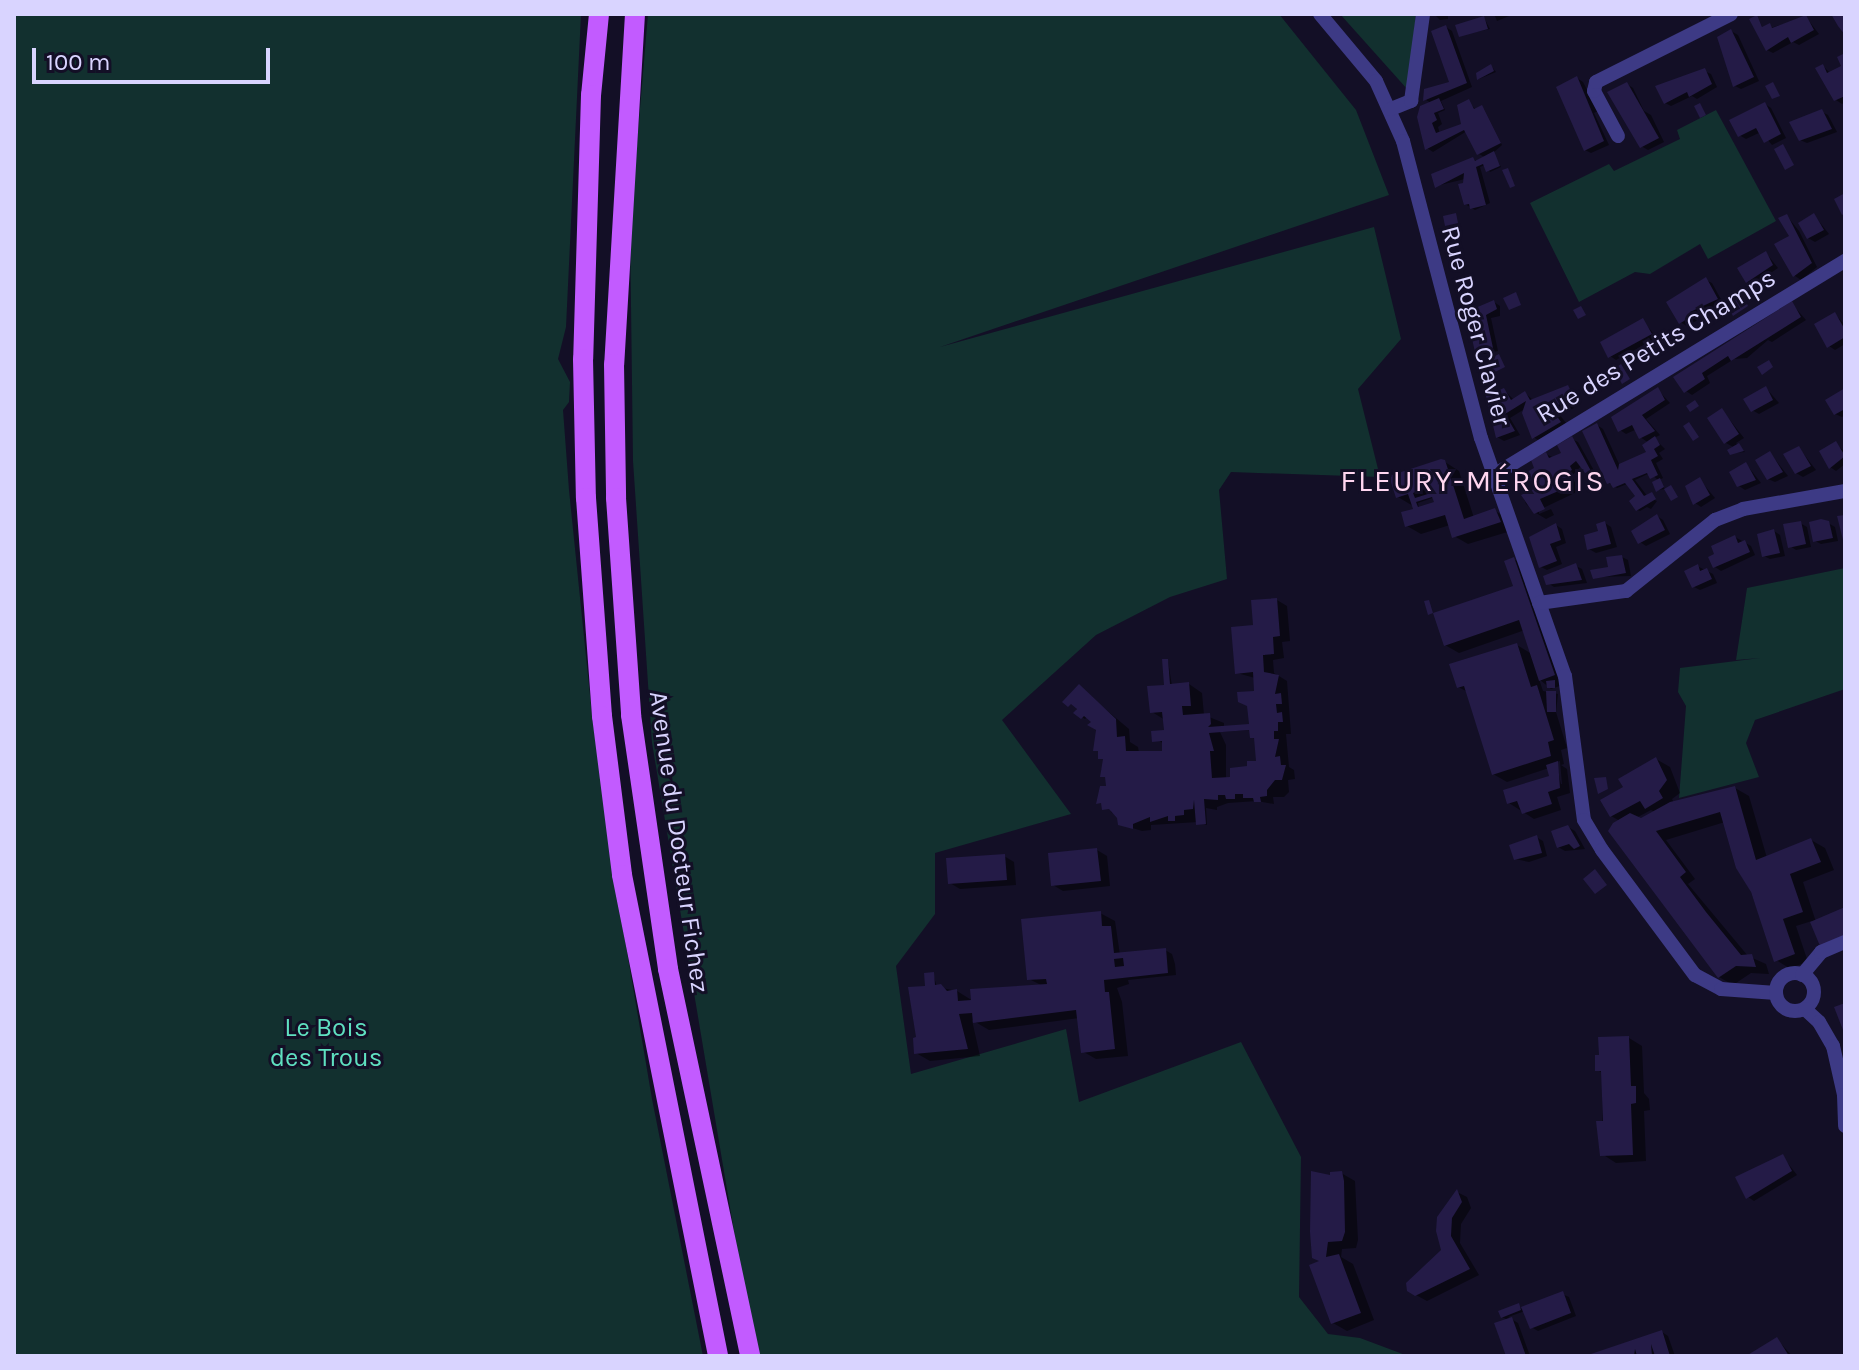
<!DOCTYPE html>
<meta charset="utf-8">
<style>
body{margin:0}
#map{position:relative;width:1859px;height:1370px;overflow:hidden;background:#130f26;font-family:Karla,sans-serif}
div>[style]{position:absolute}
.green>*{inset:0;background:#12302f}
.shadow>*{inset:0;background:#0007}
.building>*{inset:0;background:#241b47}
.minor>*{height:14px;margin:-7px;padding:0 7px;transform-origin:7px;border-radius:7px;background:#3d3a85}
.minor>.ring{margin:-7px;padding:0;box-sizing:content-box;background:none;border:14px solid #3d3a85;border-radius:50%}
.primary>*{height:20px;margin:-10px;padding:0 10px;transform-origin:10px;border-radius:10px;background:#c25bff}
span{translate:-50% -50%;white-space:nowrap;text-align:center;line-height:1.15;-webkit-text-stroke:6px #130f26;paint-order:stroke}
.street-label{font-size:26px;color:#d9d4ff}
.park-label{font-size:26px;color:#5fe0c0}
.quarter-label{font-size:30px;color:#ffd6f0;letter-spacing:2px}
.frame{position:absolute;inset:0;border:16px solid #d9d4ff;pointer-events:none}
.scale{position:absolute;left:32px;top:48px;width:238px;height:36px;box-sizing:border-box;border:4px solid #d9d4ff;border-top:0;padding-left:10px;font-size:24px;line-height:28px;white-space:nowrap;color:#d9d4ff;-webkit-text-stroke:6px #130f26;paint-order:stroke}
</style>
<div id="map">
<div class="green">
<i style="clip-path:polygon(14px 14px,581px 14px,566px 327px,558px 359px,570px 382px,569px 402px,563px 410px,569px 490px,592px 715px,614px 875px,652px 1099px,703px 1356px,14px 1356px)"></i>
<i style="clip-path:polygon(648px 14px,1279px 14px,1356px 110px,1389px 195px,940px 347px,1374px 227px,1401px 339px,1358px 389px,1380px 477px,1231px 472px,1219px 490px,1227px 579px,1170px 597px,1096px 635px,1002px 720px,1071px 814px,935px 853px,935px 914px,896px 966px,911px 1074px,1066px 1029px,1079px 1102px,1241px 1042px,1301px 1157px,1299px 1297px,1328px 1334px,1360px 1338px,1408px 1356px,755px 1356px,652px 743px,633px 461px,630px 227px)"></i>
<i style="clip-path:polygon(1340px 14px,1416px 14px,1408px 90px)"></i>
<i style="clip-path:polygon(1716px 110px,1776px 221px,1708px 259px,1700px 244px,1650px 274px,1635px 272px,1579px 302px,1530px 203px,1609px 164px,1614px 171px,1680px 139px,1677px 130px)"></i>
<i style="clip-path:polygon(1845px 568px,1845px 689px,1755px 720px,1746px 743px,1759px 777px,1679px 798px,1686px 706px,1678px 692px,1680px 668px,1760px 658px,1736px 660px,1747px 588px)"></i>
</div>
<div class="shadow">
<i style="clip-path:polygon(1434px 14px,1448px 14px,1448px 19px,1440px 20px)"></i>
<i style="clip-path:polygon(1494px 14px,1514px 14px,1497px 21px)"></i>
<i style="clip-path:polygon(1757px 17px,1764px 30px,1806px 17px,1819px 34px,1799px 45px,1793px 42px,1773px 53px,1767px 50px)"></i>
<i style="clip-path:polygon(1484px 18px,1490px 29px,1461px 35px)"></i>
<i style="clip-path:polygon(1446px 27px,1452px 31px,1472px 87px,1441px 101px,1445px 110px,1438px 113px,1442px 124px,1438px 127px,1440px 134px,1464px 126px,1469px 102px,1476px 110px,1484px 109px,1502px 145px,1493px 153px,1501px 167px,1490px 172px,1485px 165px,1480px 167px,1490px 203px,1475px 210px,1465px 204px,1465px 179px,1436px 186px,1473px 159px,1478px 162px,1486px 158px,1479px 154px,1467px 131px,1433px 152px,1427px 148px,1431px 103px,1426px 100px,1451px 83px)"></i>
<i style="clip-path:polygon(1731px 31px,1738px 35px,1759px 81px,1741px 89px,1735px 86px)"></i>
<i style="clip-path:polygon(1845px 55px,1845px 102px,1842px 104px,1836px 100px,1823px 66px,1831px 74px,1844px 67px)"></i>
<i style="clip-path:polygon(1491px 66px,1496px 72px,1479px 79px,1478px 74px)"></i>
<i style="clip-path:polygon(1704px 71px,1711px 74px,1717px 87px,1697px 99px,1692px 96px,1671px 106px,1665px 103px)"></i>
<i style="clip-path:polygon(1577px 78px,1583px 82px,1598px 111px,1594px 113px,1609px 145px,1591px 153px,1585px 150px)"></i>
<i style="clip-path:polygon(1627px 84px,1633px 88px,1644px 111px,1651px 115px,1664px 142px,1648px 150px,1641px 146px)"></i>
<i style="clip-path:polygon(1765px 104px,1771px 108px,1786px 138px,1772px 145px,1761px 132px,1746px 139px,1739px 135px)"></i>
<i style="clip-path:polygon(1822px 112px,1828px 115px,1837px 132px,1807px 143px,1800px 140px)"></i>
<i style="clip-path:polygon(1814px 215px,1829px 234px,1815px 242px,1808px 238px)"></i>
<i style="clip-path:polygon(1787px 216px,1799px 231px,1817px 267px,1801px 280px,1795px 276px,1777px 245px,1791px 236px)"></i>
<i style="clip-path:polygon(1766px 253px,1778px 268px,1753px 285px,1747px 282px)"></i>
<i style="clip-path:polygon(1706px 280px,1712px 283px,1723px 303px,1695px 315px,1698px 320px,1687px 326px,1680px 322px)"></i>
<i style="clip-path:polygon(1494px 302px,1500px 306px,1500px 316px,1491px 318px,1498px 351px,1484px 354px,1477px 351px,1468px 313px)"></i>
<i style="clip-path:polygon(1792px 304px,1806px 320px,1772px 342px,1768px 340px,1747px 358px,1734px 359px,1707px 376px,1710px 383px,1692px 395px,1686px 391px,1676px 377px)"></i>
<i style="clip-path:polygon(1835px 314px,1845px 325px,1845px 344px,1835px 350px,1829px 346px)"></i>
<i style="clip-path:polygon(1643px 321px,1657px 338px,1616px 360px,1610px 356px)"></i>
<i style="clip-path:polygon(1568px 387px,1575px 399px,1571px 401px,1574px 408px,1559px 414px,1570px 428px,1543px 443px,1533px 437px,1523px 410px,1510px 418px,1520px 435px,1504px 441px,1497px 437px,1504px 390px,1514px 400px,1525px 393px,1533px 400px)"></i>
<i style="clip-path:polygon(1766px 388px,1779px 403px,1759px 414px,1752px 410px)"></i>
<i style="clip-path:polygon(1658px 390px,1670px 403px,1646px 419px,1660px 435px,1654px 438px,1665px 449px,1659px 453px,1663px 459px,1656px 463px,1663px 478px,1659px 480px,1665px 489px,1658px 490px,1659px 481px,1650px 473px,1635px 480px,1648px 497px,1657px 501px,1651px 509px,1647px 507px,1640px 511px,1637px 510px,1642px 503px,1627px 484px,1617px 488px,1609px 483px,1597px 425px,1603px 429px,1620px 466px,1649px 453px,1649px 443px,1640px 437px,1637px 429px,1626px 434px,1620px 430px)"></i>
<i style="clip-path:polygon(1845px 390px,1845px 415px,1842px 417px,1835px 414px)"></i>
<i style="clip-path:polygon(1722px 410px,1744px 438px,1736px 443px,1745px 452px,1732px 453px,1735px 448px,1726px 443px)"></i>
<i style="clip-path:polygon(1572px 439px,1578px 442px,1596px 474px,1582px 465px,1572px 476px,1579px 491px,1539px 510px,1539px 514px,1551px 509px,1554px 515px,1546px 519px,1536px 513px,1526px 504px,1523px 496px,1537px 490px,1537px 469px,1546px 454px,1554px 458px,1564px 455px)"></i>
<i style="clip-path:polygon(1836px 444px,1845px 452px,1845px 464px,1836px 471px,1830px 467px)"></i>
<i style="clip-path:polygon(1799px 448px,1816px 470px,1803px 477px,1796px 473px)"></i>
<i style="clip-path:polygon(1770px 453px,1788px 476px,1775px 482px,1768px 479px)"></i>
<i style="clip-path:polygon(evenodd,1445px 462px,1459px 471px,1474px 518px,1495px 511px,1509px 519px,1514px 530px,1468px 544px,1454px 536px,1450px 525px,1421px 534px,1407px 526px,1418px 509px,1398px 497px,1445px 462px,1435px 497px,1437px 503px,1419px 509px,1418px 503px,1435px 497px)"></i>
<i style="clip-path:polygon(1746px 464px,1761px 483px,1745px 490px,1739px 486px)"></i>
<i style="clip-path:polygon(1700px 480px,1715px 498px,1701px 507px,1695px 503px)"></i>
<i style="clip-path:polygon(1657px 516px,1663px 520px,1670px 534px,1646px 546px,1640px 542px)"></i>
<i style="clip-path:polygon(1605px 523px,1611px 527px,1617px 547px,1596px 553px,1589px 549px)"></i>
<i style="clip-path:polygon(1800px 523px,1807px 527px,1811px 547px,1796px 550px,1790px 546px)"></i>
<i style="clip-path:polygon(1828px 523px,1835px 527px,1838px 541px,1821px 544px,1815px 541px)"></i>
<i style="clip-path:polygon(1556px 525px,1562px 529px,1566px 543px,1556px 547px,1562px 564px,1547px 570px,1541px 567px)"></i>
<i style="clip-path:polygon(1774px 531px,1780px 535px,1785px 556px,1770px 559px,1764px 556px)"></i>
<i style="clip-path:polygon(1735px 537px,1751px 546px,1755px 555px,1721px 571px,1715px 567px)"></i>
<i style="clip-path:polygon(1622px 557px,1628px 560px,1631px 576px,1595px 577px)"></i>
<i style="clip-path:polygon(evenodd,1514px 559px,1520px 563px,1568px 683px,1551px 689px,1539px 679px,1543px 691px,1558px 694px,1556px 712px,1567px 748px,1561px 750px,1564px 764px,1561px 765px,1567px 769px,1570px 793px,1557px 797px,1561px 810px,1534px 819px,1509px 803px,1552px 777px,1549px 768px,1507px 782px,1493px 774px,1468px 692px,1458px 687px,1517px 645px,1532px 654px,1525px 630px,1459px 653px,1445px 645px,1515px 587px,1514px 559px,1560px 761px,1562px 784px,1561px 784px,1556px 762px,1560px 761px)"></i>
<i style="clip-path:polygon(1576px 566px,1582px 569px,1587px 583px,1554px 587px,1548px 583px)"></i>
<i style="clip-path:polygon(1697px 566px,1713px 574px,1717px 583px,1700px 590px,1694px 587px)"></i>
<i style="clip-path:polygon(evenodd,1277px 600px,1287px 606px,1290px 641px,1282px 642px,1284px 658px,1273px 660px,1274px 673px,1287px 681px,1291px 734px,1286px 734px,1289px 767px,1294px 770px,1295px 779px,1288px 780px,1289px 792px,1284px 797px,1273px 797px,1274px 804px,1257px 801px,1228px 803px,1217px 807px,1217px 810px,1206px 808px,1207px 825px,1198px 822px,1151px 825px,1151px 830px,1142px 831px,1123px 825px,1119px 817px,1111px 812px,1106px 777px,1102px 776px,1101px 769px,1105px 769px,1099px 733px,1090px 725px,1099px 729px,1088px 716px,1085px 719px,1076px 713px,1079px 687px,1129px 729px,1130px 742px,1138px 747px,1139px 753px,1165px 753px,1164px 744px,1158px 740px,1166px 732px,1165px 720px,1152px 712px,1166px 686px,1168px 661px,1172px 686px,1189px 684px,1202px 693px,1204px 715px,1224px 723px,1224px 728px,1251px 726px,1255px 678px,1237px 673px,1255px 627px,1277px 600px,1251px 730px,1252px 737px,1256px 740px,1258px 763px,1226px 779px,1226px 745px,1220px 732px,1251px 730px)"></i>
<i style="clip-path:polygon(evenodd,1656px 759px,1670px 767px,1680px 793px,1672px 799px,1674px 803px,1735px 788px,1749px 796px,1767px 858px,1811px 840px,1825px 848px,1834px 870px,1803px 882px,1816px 922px,1845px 910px,1845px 945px,1812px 921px,1796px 926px,1808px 962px,1789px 968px,1776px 960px,1725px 822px,1666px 840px,1695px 879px,1688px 884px,1748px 956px,1766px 964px,1769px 974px,1751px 973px,1733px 985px,1719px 977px,1620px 821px,1611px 816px,1625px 788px,1656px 759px,1651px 810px,1655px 812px,1641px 820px,1636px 818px,1651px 810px)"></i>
<i style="clip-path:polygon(1568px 827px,1575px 831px,1585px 849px,1565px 851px,1558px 847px)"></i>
<i style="clip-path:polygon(1536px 837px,1543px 841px,1547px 856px,1529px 862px,1515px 859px)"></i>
<i style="clip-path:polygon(1097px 850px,1107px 856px,1110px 886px,1063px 891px,1053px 885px)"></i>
<i style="clip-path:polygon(1004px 856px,1014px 862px,1016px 885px,960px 889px,950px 883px)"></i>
<i style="clip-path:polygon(1100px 913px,1115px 921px,1120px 955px,1165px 950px,1172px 954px,1175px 964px,1176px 975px,1128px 980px,1129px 984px,1117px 988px,1122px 1002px,1128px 1056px,1096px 1059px,1082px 1051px,1079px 1018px,989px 1030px,972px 1020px,980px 1056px,930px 1061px,916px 1053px,933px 974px,937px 987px,957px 991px,973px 1001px,1043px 986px,1029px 979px)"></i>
<i style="clip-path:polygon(1629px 1038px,1642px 1046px,1644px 1093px,1649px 1099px,1650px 1110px,1644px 1111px,1646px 1161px,1616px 1163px,1602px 1154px,1603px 1073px,1597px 1070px)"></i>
<i style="clip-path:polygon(1783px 1157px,1797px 1175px,1754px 1201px,1748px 1197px)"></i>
<i style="clip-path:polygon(1312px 1173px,1324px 1179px,1341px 1173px,1355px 1181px,1358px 1240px,1356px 1248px,1342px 1249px,1341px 1257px,1353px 1264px,1374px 1320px,1347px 1331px,1333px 1323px,1323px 1262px,1322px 1180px)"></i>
<i style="clip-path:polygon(1457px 1192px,1467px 1197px,1471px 1208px,1461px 1224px,1460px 1243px,1479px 1275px,1427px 1301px,1416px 1295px,1444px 1251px)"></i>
<i style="clip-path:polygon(1562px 1294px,1569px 1297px,1576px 1316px,1538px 1331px,1531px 1327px,1525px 1311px,1508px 1317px,1518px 1323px,1530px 1356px,1508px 1356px,1508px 1320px,1502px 1317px,1518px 1306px,1522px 1309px)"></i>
<i style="clip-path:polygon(1662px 1332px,1668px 1336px,1675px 1356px,1589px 1356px)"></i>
<i style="clip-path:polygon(1777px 1339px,1792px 1356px,1750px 1356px)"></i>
</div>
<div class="building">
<i style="clip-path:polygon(1831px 14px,1845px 14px,1845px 35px,1838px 26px)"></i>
<i style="clip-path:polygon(1757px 15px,1762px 27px,1770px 23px,1772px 28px,1806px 15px,1814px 30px,1791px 43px,1788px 37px,1766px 51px,1749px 19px)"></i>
<i style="clip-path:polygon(1484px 16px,1488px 29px,1459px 37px,1455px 25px)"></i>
<i style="clip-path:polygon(1446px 25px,1467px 83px,1423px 101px,1424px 89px,1449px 82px,1431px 31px)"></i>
<i style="clip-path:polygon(1731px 29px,1754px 77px,1733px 87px,1717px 37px)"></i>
<i style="clip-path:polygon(1845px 53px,1845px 96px,1834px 101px,1815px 68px,1823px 64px,1827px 73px,1841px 66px,1837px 57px)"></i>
<i style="clip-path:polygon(1491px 64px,1494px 71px,1477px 80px,1476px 73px)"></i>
<i style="clip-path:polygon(1705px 68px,1712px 84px,1689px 97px,1687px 92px,1664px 104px,1655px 86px)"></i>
<i style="clip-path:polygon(1577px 76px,1604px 141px,1584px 151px,1556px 87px)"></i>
<i style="clip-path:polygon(1627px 82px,1659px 138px,1640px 148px,1607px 92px)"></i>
<i style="clip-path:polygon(1773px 82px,1780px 96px,1772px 99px,1765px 86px)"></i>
<i style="clip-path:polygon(1439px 98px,1444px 109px,1434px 113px,1437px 120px,1432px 123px,1436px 133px,1461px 124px,1457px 105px,1469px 99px,1474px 109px,1482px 105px,1501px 143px,1477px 155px,1464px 130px,1425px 150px,1417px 117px,1420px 106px)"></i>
<i style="clip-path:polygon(1765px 102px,1781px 134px,1764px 143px,1756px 128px,1738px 137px,1729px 120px)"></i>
<i style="clip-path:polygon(1700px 103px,1706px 115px,1700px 118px,1694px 106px)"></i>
<i style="clip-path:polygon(1822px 109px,1832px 129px,1799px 141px,1789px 122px)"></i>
<i style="clip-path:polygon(1783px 144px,1794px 165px,1785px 170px,1774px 149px)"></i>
<i style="clip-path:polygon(1494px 151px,1500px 166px,1486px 172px,1483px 164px,1476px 167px,1486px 205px,1470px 209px,1469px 204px,1464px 205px,1458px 184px,1463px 183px,1464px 173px,1435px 188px,1431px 174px,1473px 157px,1475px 161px)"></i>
<i style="clip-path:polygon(1508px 168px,1515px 186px,1510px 188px,1502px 170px)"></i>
<i style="clip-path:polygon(1845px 193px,1845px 213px,1842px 215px,1834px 199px)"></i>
<i style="clip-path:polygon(1456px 213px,1458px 223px,1445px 226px,1443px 216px)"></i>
<i style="clip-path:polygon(1814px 213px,1824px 230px,1807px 239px,1798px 223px)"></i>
<i style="clip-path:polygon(1787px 214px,1812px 263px,1793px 277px,1774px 244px,1789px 236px,1778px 218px)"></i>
<i style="clip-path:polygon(1766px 251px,1773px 265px,1746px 283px,1737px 268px)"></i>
<i style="clip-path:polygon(1706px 277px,1718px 299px,1690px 312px,1692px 316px,1679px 324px,1666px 302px)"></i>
<i style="clip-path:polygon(1516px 292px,1521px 305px,1509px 310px,1503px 298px)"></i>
<i style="clip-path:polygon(1743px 296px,1748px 306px,1733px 316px,1727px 305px)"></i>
<i style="clip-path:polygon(1494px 300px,1497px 309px,1486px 315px,1493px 348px,1475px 352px,1466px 312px)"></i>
<i style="clip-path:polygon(1792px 301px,1801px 317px,1731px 361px,1728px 356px,1702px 373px,1705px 379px,1684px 393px,1673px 377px)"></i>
<i style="clip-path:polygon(1581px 306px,1586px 315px,1578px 319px,1573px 310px)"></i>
<i style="clip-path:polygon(1835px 312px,1845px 330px,1845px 337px,1827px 348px,1814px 324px)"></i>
<i style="clip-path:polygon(1643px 318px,1652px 334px,1608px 358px,1600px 342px)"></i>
<i style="clip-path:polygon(1499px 354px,1505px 367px,1493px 373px,1487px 360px)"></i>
<i style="clip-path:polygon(1769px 360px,1773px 367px,1762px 375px,1757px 367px)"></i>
<i style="clip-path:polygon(1621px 364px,1630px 379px,1622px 384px,1614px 369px)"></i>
<i style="clip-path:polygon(1568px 385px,1574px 398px,1551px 408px,1561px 422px,1532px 439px,1522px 413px,1526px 401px,1505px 414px,1515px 431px,1496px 438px,1486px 396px,1504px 388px,1511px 400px,1525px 391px,1530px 400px)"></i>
<i style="clip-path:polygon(1766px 386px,1773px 400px,1751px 412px,1743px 399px)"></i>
<i style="clip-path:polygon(1658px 387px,1665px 400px,1642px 415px,1655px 431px,1639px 439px,1632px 425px,1618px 432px,1611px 417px)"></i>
<i style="clip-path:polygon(1845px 388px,1845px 409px,1834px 415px,1825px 400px)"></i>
<i style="clip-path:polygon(1695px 400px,1699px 406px,1690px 412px,1686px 406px)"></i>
<i style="clip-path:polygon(1722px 408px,1739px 434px,1724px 444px,1707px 418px)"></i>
<i style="clip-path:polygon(1689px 422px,1699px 437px,1693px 441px,1683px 426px)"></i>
<i style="clip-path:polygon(1597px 423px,1618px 470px,1619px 464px,1646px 452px,1642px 445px,1655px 436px,1660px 445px,1654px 449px,1658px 456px,1651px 460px,1658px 475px,1650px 479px,1647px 473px,1632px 479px,1644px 496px,1652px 492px,1656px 499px,1636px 511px,1629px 501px,1635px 496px,1625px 483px,1613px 488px,1610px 483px,1607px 484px,1582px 431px)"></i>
<i style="clip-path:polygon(1572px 436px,1591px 471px,1585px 473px,1576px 461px,1570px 466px,1572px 470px,1565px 474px,1570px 486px,1540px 499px,1545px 509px,1534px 514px,1521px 495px,1534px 489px,1527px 472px,1534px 468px,1531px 460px,1546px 452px,1549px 458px,1561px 453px,1557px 445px)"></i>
<i style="clip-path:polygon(1836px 441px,1845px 456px,1829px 469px,1819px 451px)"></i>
<i style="clip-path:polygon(1739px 443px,1744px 451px,1730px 455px,1727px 450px)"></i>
<i style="clip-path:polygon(1799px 446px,1811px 466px,1795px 474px,1783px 454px)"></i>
<i style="clip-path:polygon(1770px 451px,1783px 472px,1767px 480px,1755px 460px)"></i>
<i style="clip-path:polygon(evenodd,1441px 459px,1445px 460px,1464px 519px,1495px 508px,1501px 522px,1452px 538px,1445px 515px,1405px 527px,1401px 512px,1413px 509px,1408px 494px,1396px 498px,1389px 476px,1441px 459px,1430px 487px,1431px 493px,1415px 498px,1413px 493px,1430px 487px,1441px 459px,1432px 497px,1434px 502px,1418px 507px,1416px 502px,1432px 497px)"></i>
<i style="clip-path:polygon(1746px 462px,1756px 480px,1737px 487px,1729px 472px)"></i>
<i style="clip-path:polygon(1700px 477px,1710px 495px,1693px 505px,1685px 486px)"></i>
<i style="clip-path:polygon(1660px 478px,1664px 487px,1656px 492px,1652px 482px)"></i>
<i style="clip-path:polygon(1671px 485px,1678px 497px,1671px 501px,1664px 489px)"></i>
<i style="clip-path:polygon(1657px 514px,1665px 530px,1638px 544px,1631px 531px)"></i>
<i style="clip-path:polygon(1845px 515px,1845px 543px,1844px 544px,1837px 516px)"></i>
<i style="clip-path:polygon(1821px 519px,1829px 521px,1833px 538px,1813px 542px,1809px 522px)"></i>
<i style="clip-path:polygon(1605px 521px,1611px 544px,1587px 550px,1584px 535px,1598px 531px,1596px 524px)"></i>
<i style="clip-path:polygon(1801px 521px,1806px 544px,1788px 548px,1783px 524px)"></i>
<i style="clip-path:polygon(1556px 523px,1561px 540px,1550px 544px,1557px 561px,1539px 568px,1529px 537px)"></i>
<i style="clip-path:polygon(1774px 529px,1780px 553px,1762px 557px,1757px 534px)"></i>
<i style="clip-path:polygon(1735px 535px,1738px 543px,1745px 540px,1750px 552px,1713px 568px,1708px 557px,1714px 554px,1711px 546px)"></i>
<i style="clip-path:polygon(1622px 555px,1626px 573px,1593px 579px,1590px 570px,1608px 567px,1606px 557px)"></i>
<i style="clip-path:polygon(1514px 557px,1555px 675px,1539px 681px,1519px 620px,1444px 646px,1433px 613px,1513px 586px,1504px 561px)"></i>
<i style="clip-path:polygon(1576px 563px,1582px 580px,1546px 585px,1543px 576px)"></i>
<i style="clip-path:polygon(1698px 564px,1700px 571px,1707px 568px,1712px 579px,1692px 588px,1684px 571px)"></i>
<i style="clip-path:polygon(evenodd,1277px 598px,1280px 636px,1273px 637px,1274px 654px,1263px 655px,1264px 672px,1279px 675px,1275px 694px,1281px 693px,1282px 704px,1276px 704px,1277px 713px,1282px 712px,1283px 722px,1278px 722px,1278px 731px,1274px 731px,1274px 739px,1279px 739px,1275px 757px,1280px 756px,1281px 765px,1286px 765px,1282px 780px,1275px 780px,1267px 790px,1267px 796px,1260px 797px,1261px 802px,1254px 802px,1253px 798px,1243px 798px,1243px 794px,1235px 794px,1235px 799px,1226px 799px,1225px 795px,1218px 795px,1218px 800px,1204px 799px,1206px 824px,1196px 825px,1194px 800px,1193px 809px,1184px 810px,1184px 815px,1175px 816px,1175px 821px,1168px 821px,1168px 816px,1150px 822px,1150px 817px,1133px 824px,1133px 829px,1118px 825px,1117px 818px,1109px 809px,1102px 810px,1101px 803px,1096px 804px,1100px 786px,1106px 786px,1105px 777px,1100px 777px,1103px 759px,1098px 759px,1098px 751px,1093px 751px,1096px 730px,1087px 725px,1091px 722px,1084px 716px,1081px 719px,1073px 713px,1077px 709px,1071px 704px,1068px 707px,1062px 702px,1079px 684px,1116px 719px,1117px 737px,1125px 736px,1126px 751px,1162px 751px,1162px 741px,1152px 742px,1151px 731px,1164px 730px,1162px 712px,1150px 713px,1147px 686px,1164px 685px,1162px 659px,1168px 659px,1170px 684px,1189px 682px,1191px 706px,1182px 706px,1183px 715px,1210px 713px,1211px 724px,1208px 727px,1249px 724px,1247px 706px,1238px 702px,1237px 692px,1254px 691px,1253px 672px,1235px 674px,1231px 627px,1253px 625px,1251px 600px,1277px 598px,1249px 730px,1250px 738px,1254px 738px,1256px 761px,1247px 761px,1247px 766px,1230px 768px,1230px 777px,1212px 778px,1210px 751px,1214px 751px,1209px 733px,1249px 730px)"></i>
<i style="clip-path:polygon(1429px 600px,1433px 613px,1428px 615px,1424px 601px)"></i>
<i style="clip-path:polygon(1517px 643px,1531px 687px,1537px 685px,1554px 740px,1548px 742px,1551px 756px,1492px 775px,1464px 686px,1457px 688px,1449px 664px)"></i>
<i style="clip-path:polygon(1555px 680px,1555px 688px,1547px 688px,1546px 681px)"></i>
<i style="clip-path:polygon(1546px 691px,1556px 691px,1556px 712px,1547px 712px)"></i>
<i style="clip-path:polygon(1656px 757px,1667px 780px,1659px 791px,1663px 798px,1645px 809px,1640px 801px,1610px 817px,1600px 800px,1623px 787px,1618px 779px)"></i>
<i style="clip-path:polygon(1558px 761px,1560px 788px,1548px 792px,1552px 804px,1522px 814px,1517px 801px,1507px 804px,1503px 790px,1549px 776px,1546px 765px)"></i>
<i style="clip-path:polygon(1606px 777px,1608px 789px,1598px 794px,1594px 778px)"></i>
<i style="clip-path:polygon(1735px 786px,1756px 860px,1811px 838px,1821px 862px,1790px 874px,1803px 912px,1783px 919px,1795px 954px,1774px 962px,1751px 892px,1736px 868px,1720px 812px,1656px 831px,1686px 872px,1680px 877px,1706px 912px,1741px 955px,1752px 954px,1756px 967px,1736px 966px,1718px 978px,1608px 831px,1613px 823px,1630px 813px,1641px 818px,1670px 802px)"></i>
<i style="clip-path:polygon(1568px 825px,1580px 846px,1574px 849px,1569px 844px,1557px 848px,1551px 831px)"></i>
<i style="clip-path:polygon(1537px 835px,1542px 853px,1514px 860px,1509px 845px)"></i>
<i style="clip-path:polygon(1097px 848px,1101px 881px,1051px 886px,1048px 853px)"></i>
<i style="clip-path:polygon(1005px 854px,1007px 880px,948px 884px,946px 858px)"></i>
<i style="clip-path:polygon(1595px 869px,1607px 885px,1595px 894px,1583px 879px)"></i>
<i style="clip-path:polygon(1845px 907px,1845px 935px,1820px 946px,1810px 922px)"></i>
<i style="clip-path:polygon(evenodd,1101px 911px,1102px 926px,1111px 926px,1114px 953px,1166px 948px,1168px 973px,1104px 980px,1105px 992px,1109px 992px,1115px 1049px,1081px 1053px,1076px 1010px,973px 1023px,972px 1013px,959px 1014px,968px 1049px,914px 1054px,913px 1038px,916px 1037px,908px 987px,925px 986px,924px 973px,934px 972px,935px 985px,941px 984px,947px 991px,957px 989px,958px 1001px,971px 1000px,970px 989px,1047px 984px,1046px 979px,1027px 980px,1021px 919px,1101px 911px,1123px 958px,1124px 966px,1115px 967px,1114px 959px,1123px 958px)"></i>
<i style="clip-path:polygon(1845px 1003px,1845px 1035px,1834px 1007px)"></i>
<i style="clip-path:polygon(1629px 1036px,1631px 1086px,1636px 1086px,1636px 1103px,1631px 1104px,1633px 1155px,1600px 1156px,1596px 1121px,1603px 1121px,1601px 1071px,1595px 1071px,1595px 1055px,1599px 1055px,1598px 1037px)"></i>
<i style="clip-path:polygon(1783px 1154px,1792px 1171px,1746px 1199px,1735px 1177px)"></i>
<i style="clip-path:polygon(1311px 1171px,1330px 1175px,1330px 1172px,1342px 1171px,1344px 1181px,1345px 1232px,1342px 1241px,1328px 1242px,1326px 1257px,1339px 1254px,1361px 1313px,1331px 1324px,1309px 1265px,1319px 1261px,1312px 1258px,1310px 1232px)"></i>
<i style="clip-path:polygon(1457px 1189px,1462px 1202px,1452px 1218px,1451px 1236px,1470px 1269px,1415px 1296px,1407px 1291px,1406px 1283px,1441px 1250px,1436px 1231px,1437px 1217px)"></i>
<i style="clip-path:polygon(1563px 1291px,1571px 1313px,1530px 1329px,1521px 1307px)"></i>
<i style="clip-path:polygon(1519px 1303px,1521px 1310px,1501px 1318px,1498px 1311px)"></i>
<i style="clip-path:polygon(1512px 1317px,1526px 1356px,1506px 1356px,1494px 1323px)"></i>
<i style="clip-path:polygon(1662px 1330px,1670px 1356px,1655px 1356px,1651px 1344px,1652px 1356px,1637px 1356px,1635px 1349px,1634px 1356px,1585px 1356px)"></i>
<i style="clip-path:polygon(1777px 1337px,1789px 1356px,1746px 1356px)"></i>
</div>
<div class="minor">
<i style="left:1320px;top:14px;width:87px;rotate:50.1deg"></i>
<i style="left:1376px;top:81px;width:66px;rotate:65.8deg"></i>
<i style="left:1403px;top:141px;width:307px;rotate:75.3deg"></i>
<i style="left:1481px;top:438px;width:252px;rotate:70.6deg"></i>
<i style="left:1565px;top:676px;width:145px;rotate:82.5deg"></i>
<i style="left:1584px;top:820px;width:35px;rotate:59deg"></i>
<i style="left:1602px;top:850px;width:156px;rotate:53.4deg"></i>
<i style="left:1695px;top:975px;width:30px;rotate:28deg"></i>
<i style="left:1721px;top:989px;width:55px;rotate:4.2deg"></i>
<i style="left:1391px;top:109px;width:22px;rotate:-22deg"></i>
<i style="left:1411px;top:101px;width:88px;rotate:-82.1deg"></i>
<i style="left:1618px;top:136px;width:51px;rotate:-118.1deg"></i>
<i style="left:1594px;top:91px;width:9px;rotate:-77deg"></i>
<i style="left:1596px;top:82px;width:151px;rotate:-26.7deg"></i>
<i style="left:1494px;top:475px;width:411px;rotate:-31.4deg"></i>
<i style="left:1539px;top:603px;width:88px;rotate:-7.9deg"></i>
<i style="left:1626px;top:591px;width:114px;rotate:-38.6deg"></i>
<i style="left:1715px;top:520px;width:30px;rotate:-21deg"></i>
<i style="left:1743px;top:509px;width:104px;rotate:-10deg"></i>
<i class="ring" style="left:1776px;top:973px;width:24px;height:24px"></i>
<i style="left:1802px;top:975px;width:30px;rotate:-50deg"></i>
<i style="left:1821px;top:952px;width:26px;rotate:-23deg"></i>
<i style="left:1805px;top:1009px;width:19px;rotate:43deg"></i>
<i style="left:1819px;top:1022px;width:28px;rotate:60deg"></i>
<i style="left:1833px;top:1046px;width:50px;rotate:77.3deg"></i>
<i style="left:1844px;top:1095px;width:31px;rotate:88deg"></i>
</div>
<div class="primary">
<i style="left:599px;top:14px;width:81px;rotate:95.6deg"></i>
<i style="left:591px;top:95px;width:264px;rotate:91.7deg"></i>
<i style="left:583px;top:359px;width:139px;rotate:88.8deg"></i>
<i style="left:586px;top:498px;width:219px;rotate:85.8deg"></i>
<i style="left:602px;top:716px;width:160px;rotate:82.8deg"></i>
<i style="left:622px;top:875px;width:490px;rotate:78.7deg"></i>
<i style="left:635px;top:14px;width:351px;rotate:93.4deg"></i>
<i style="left:614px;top:364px;width:134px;rotate:89.1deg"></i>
<i style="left:616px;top:498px;width:218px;rotate:86deg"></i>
<i style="left:631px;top:715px;width:257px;rotate:81.7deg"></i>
<i style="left:668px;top:969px;width:396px;rotate:78deg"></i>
</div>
<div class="street-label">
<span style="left:1476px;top:326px;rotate:75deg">Rue Roger Clavier</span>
<span style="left:1656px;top:346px;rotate:-31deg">Rue des Petits Champs</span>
<span style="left:679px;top:842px;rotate:82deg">Avenue du Docteur Fichez</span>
</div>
<div class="park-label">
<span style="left:326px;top:1043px">Le Bois<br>des Trous</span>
</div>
<div class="quarter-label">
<span style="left:1473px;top:481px">FLEURY-MÉROGIS</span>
</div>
<div class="frame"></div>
<div class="scale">100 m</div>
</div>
